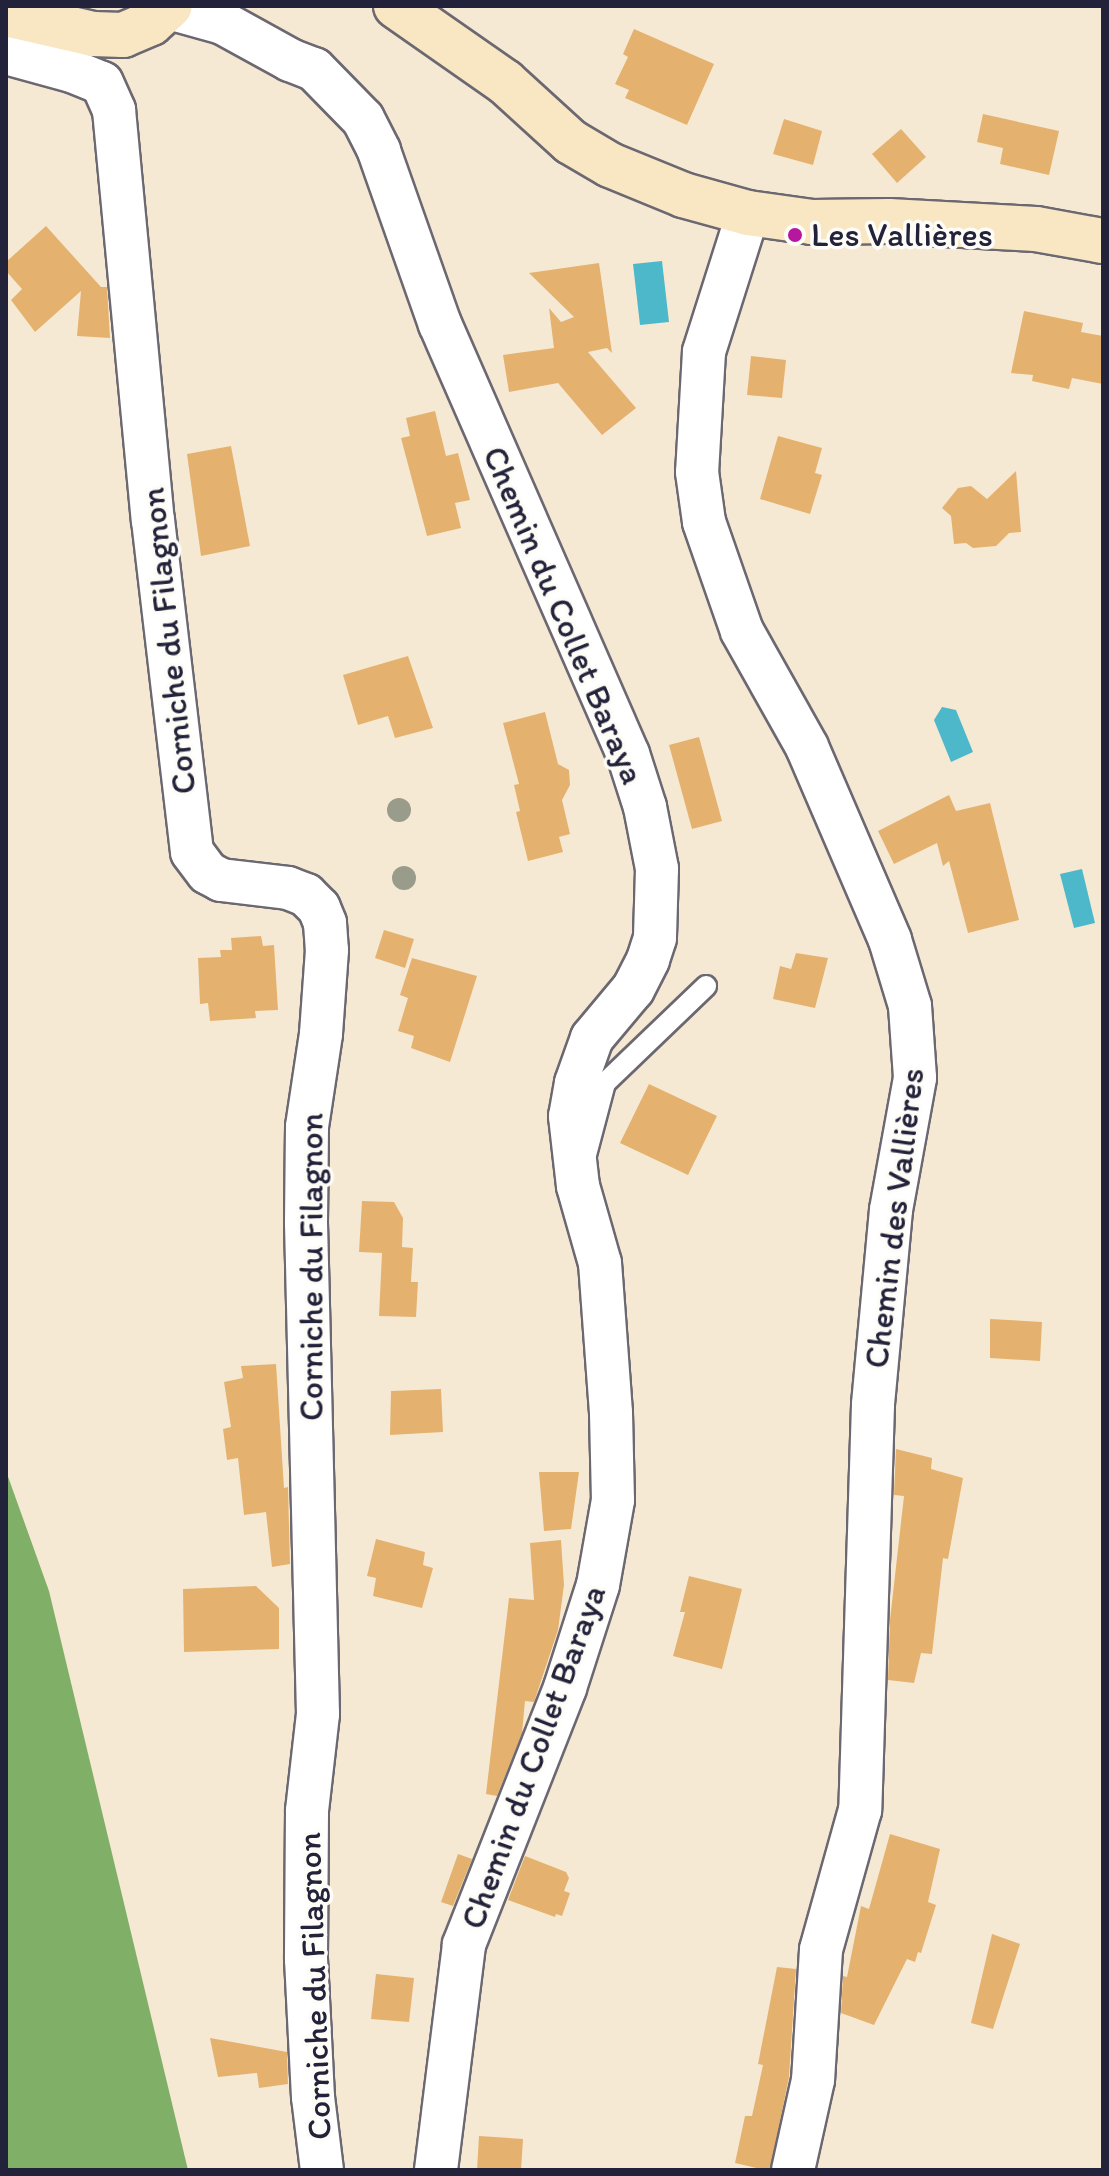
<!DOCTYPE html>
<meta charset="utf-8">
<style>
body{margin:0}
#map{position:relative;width:1109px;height:2176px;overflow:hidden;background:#f6e9d4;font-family:Itim,sans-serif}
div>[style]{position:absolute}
.forest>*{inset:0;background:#80af68}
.water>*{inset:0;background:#4db8ca}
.building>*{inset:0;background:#e4b26e}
.roads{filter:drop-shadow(2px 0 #6c6871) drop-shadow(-2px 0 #6c6871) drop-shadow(0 2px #6c6871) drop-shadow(0 -2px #6c6871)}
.lane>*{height:20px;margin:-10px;padding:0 10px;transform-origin:10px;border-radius:10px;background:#fff}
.street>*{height:42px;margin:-21px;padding:0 21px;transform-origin:21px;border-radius:21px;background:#fff}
.secondary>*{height:44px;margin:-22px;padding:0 22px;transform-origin:22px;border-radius:22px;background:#f9e7c3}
.trees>*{width:24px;height:24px;margin:-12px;border-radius:50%;background:#9a9c8b}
.dots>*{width:22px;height:22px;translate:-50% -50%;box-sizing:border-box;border:4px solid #fdfcf7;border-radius:50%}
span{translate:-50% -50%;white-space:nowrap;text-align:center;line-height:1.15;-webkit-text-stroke:7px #fdfcf7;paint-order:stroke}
.poi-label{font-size:34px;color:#22223b}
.left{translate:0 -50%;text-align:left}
.street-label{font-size:34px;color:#22223b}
.frame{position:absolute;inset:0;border:8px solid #22223b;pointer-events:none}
</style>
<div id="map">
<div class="forest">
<i style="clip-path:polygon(6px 1471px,49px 1591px,188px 2170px,6px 2170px)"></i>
</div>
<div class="water">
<i style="clip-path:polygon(662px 261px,669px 322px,640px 325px,633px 264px)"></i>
<i style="clip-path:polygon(942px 707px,956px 710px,973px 752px,951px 762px,934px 720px)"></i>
<i style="clip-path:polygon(1082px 869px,1095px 923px,1074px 928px,1060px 874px)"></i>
</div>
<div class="building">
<i style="clip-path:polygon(634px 29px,714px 64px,687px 125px,625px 98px,629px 90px,615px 84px,628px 57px,623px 54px)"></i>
<i style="clip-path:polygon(983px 114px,1059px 131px,1049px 175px,1000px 164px,1003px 148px,977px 142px)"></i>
<i style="clip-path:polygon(784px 119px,822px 131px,813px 165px,773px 154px)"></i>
<i style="clip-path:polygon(901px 129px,926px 157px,897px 183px,872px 154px)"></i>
<i style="clip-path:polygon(46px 226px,101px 287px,107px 287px,110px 338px,77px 336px,81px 291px,35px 332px,11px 300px,22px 289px,6px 271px,6px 262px)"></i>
<i style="clip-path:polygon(599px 263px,612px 353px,607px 348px,588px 352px,636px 408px,602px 435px,558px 383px,509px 392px,503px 355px,554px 348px,549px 308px,561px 322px,574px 317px,529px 273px)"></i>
<i style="clip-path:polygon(1024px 311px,1083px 323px,1081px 332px,1103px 336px,1103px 384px,1072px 378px,1069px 389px,1032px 381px,1033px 375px,1011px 373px)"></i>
<i style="clip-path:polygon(751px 356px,786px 360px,782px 398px,747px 395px)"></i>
<i style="clip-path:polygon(435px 411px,446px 456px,458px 453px,470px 500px,455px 503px,461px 528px,427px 536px,401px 438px,410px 436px,406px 418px)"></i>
<i style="clip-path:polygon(778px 436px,822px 448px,815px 473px,822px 475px,810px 514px,760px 499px)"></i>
<i style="clip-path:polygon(231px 446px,250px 546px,201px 556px,187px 454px)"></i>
<i style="clip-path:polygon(1016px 471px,1021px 532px,1009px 533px,996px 546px,973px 548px,966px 543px,954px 544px,951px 516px,942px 508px,958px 488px,971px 486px,987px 499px)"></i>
<i style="clip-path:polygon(408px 656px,433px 728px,395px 738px,388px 716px,358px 725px,343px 675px)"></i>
<i style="clip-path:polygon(545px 712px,558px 764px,569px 770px,570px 785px,562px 800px,570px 834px,559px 837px,563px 852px,528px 861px,516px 812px,520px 811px,514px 785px,519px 784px,503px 723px)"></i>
<i style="clip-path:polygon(699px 737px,722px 821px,692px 829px,669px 745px)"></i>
<i style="clip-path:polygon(949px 795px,956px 811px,990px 803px,1019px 920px,968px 933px,949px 861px,943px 866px,937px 843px,894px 864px,878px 831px)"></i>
<i style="clip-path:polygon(384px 930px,414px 939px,405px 968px,375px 958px)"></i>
<i style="clip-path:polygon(261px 936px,263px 946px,274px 945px,278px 1010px,255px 1011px,256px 1018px,210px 1021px,208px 1003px,200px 1004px,198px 958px,221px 957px,220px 950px,232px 950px,231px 938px)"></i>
<i style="clip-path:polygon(796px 953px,828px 958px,815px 1008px,773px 999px,780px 966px,791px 969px)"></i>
<i style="clip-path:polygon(412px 958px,477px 976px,450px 1062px,411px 1048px,414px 1036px,398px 1031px,408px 998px,400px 995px)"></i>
<i style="clip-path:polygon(649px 1084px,717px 1116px,688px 1175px,620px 1143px)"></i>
<i style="clip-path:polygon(362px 1201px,394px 1202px,403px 1218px,402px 1247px,413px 1248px,411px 1282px,418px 1282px,416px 1317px,379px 1316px,382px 1253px,359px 1252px)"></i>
<i style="clip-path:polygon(990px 1319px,1042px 1322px,1040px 1361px,990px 1358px)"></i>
<i style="clip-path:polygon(276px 1364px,284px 1488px,288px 1487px,290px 1564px,272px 1567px,266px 1512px,244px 1515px,238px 1458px,227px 1460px,223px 1429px,231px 1427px,224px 1382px,243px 1378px,241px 1366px)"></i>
<i style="clip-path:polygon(441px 1389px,443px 1432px,390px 1435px,391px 1391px)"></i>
<i style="clip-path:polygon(896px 1449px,932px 1458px,931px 1469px,963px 1478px,948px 1559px,943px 1558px,932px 1654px,921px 1653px,914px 1683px,888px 1680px,890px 1620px,904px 1496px,894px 1495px)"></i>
<i style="clip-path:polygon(539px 1472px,579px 1472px,571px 1529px,544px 1531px)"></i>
<i style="clip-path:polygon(376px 1539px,425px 1552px,423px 1565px,433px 1568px,422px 1608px,373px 1596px,376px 1578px,367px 1576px)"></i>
<i style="clip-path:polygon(561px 1540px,564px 1585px,558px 1630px,534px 1702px,525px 1701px,522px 1733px,497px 1796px,486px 1794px,509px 1598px,534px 1600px,530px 1543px)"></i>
<i style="clip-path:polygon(689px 1576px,742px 1589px,722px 1669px,673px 1656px,685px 1612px,680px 1612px)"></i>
<i style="clip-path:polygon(256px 1586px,279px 1608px,279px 1649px,184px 1652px,183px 1589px)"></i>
<i style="clip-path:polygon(890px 1834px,940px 1849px,928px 1902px,936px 1905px,921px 1953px,918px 1952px,915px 1962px,907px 1959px,874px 2025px,841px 2013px,843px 1976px,847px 1977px,861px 1906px,869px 1909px)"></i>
<i style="clip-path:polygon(458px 1854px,472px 1859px,453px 1906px,441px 1902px)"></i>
<i style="clip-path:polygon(525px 1856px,566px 1872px,569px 1878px,564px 1891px,570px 1893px,562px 1916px,556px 1914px,555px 1917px,508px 1900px)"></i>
<i style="clip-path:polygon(992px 1934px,1020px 1944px,993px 2029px,971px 2023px)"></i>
<i style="clip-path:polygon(777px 1967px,796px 1969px,789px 2077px,770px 2170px,765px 2170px,735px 2163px,745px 2116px,752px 2116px,763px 2065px,758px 2064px)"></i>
<i style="clip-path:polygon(376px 1974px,414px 1978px,409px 2022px,371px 2019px)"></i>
<i style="clip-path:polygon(210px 2038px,287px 2052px,288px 2084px,259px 2088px,257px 2073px,218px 2077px)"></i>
<i style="clip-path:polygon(479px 2136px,523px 2139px,521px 2170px,477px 2170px)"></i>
</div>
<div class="roads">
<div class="lane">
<i style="left:586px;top:1155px;width:74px;rotate:-75.2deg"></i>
<i style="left:605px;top:1083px;width:140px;rotate:-43.8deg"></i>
</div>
<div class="street">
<i style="left:169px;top:8px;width:56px;rotate:15.5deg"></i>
<i style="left:223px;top:23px;width:77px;rotate:28.9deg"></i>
<i style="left:290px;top:60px;width:26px;rotate:21deg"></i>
<i style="left:314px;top:69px;width:70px;rotate:45.6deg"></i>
<i style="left:363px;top:119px;width:36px;rotate:63deg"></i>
<i style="left:379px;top:151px;width:183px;rotate:70.6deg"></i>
<i style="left:440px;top:324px;width:469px;rotate:66.4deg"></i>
<i style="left:628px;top:754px;width:56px;rotate:72.2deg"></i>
<i style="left:645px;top:807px;width:63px;rotate:79deg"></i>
<i style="left:657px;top:869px;width:69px;rotate:91.7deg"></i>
<i style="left:655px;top:938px;width:23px;rotate:108deg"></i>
<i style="left:648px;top:960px;width:33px;rotate:117deg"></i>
<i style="left:633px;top:989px;width:64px;rotate:129.9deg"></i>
<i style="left:592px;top:1038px;width:48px;rotate:109.6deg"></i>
<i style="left:576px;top:1083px;width:34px;rotate:100deg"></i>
<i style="left:570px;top:1116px;width:70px;rotate:83.5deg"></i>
<i style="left:578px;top:1186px;width:80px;rotate:74.1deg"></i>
<i style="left:600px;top:1263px;width:150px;rotate:85.8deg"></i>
<i style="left:611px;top:1413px;width:87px;rotate:88.7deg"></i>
<i style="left:613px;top:1500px;width:86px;rotate:100deg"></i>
<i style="left:598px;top:1585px;width:108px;rotate:107.8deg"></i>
<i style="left:565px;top:1688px;width:276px;rotate:111.5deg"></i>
<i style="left:464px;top:1945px;width:227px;rotate:97.1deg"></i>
<i style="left:6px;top:53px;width:68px;rotate:15.3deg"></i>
<i style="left:72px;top:71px;width:32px;rotate:22deg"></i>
<i style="left:102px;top:83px;width:30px;rotate:66deg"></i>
<i style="left:114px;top:110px;width:412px;rotate:84.6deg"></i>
<i style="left:153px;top:520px;width:334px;rotate:83.3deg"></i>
<i style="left:192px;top:852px;width:26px;rotate:53deg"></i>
<i style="left:208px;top:873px;width:15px;rotate:28deg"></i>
<i style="left:221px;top:880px;width:67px;rotate:6.8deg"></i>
<i style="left:288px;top:888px;width:19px;rotate:21deg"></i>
<i style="left:306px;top:895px;width:18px;rotate:45deg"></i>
<i style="left:319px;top:908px;width:16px;rotate:68deg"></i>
<i style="left:325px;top:923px;width:27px;rotate:86deg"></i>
<i style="left:327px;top:950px;width:84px;rotate:94.1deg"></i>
<i style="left:321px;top:1034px;width:94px;rotate:98.6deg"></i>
<i style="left:307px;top:1127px;width:96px;rotate:90.6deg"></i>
<i style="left:306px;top:1223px;width:491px;rotate:88.6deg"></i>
<i style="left:318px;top:1714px;width:98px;rotate:96.5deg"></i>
<i style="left:307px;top:1811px;width:148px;rotate:90.4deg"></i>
<i style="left:306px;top:1959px;width:138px;rotate:87.1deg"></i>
<i style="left:313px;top:2097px;width:74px;rotate:83deg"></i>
<i style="left:748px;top:213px;width:146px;rotate:107.6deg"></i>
<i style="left:704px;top:352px;width:120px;rotate:93.3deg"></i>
<i style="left:697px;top:472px;width:50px;rotate:82deg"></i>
<i style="left:704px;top:522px;width:115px;rotate:70.8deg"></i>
<i style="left:742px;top:631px;width:133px;rotate:60.7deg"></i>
<i style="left:807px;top:747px;width:210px;rotate:66.7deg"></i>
<i style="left:890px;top:940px;width:69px;rotate:73.1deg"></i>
<i style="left:910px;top:1006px;width:72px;rotate:86deg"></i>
<i style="left:915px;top:1078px;width:134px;rotate:100.3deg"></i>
<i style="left:891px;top:1210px;width:196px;rotate:95.3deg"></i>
<i style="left:873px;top:1405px;width:405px;rotate:91.8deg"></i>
<i style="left:860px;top:1810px;width:145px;rotate:105.6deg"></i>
<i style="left:821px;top:1950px;width:130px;rotate:93.5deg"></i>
<i style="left:813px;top:2080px;width:92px;rotate:102.5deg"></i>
</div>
<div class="secondary">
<i style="left:396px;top:6px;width:133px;rotate:34.9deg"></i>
<i style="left:505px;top:82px;width:89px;rotate:42.3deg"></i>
<i style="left:571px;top:142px;width:45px;rotate:30.5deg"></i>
<i style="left:610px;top:165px;width:79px;rotate:22.3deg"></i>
<i style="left:683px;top:195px;width:67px;rotate:15.5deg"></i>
<i style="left:748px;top:213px;width:65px;rotate:8deg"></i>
<i style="left:812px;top:222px;width:77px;rotate:-0.7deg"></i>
<i style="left:889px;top:221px;width:147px;rotate:3.1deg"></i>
<i style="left:1036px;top:229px;width:68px;rotate:10.2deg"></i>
<i style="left:6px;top:14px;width:89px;rotate:12.9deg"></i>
<i style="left:93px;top:34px;width:30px;rotate:2deg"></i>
<i style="left:123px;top:35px;width:30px;rotate:-23deg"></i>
<i style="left:151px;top:23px;width:25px;rotate:-42deg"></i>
</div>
</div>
<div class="trees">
<i style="left:399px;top:810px"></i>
<i style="left:404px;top:878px"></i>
</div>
<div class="dots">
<i style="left:795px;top:235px;background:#b5179e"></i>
</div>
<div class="poi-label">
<span class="left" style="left:811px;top:235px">Les Vallières</span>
</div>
<div class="street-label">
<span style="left:564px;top:615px;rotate:67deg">Chemin du Collet Baraya</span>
<span style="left:168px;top:641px;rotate:-96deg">Corniche du Filagnon</span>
<span style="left:894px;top:1218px;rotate:-83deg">Chemin des Vallières</span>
<span style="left:311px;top:1267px;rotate:-90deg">Corniche du Filagnon</span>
<span style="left:533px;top:1757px;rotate:-70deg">Chemin du Collet Baraya</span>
<span style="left:314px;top:1986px;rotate:-92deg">Corniche du Filagnon</span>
</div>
<div class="frame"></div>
</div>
